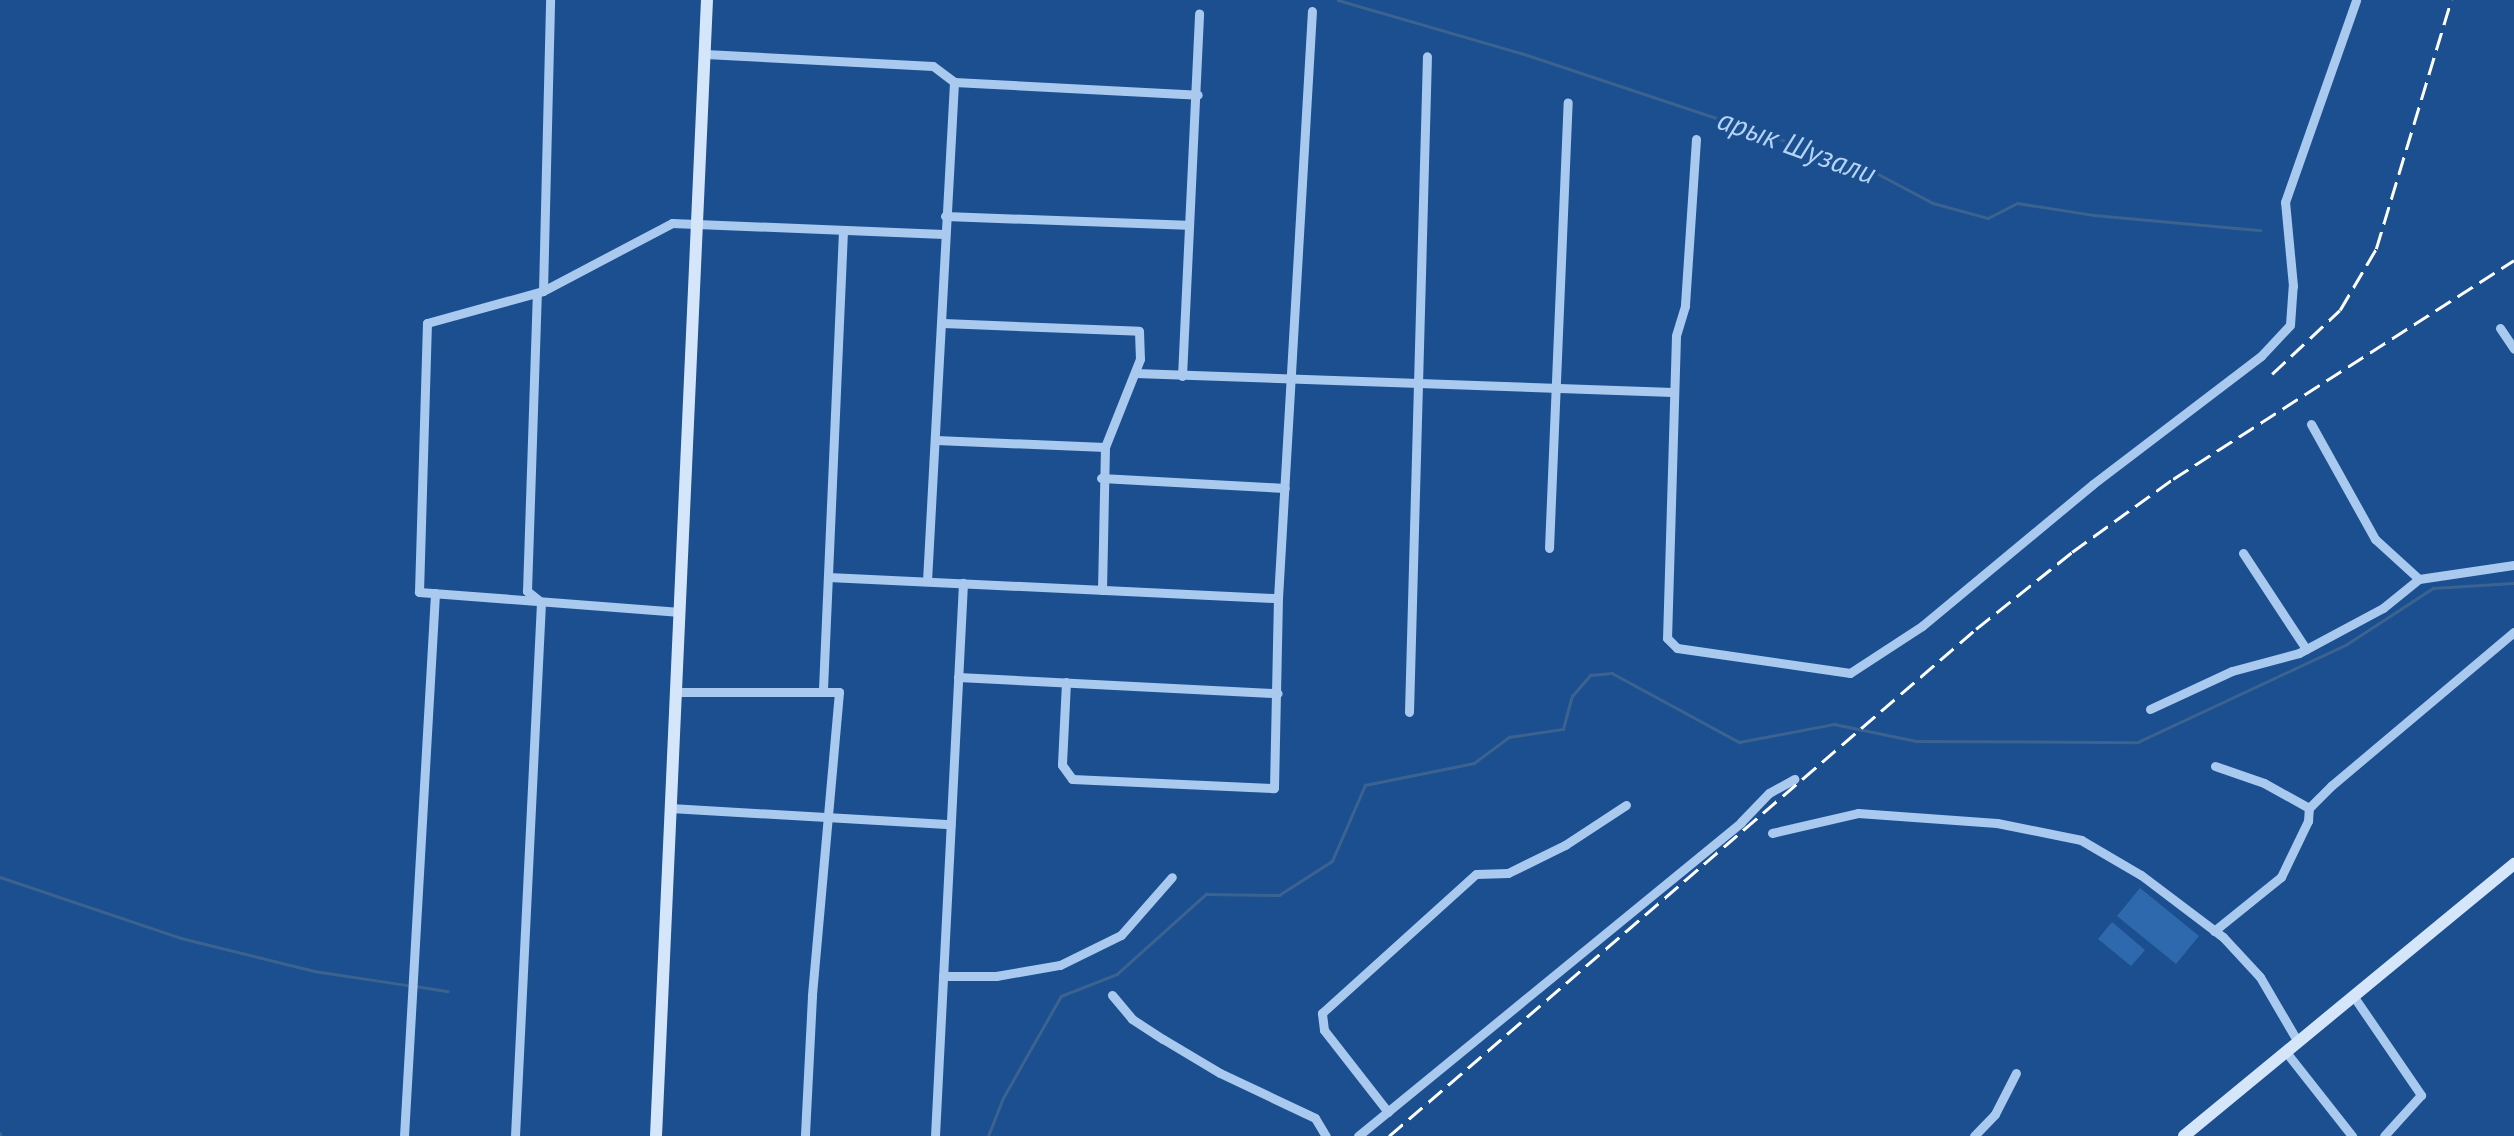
<!DOCTYPE html>
<meta charset="utf-8">
<style>
body{margin:0}
#map{position:relative;width:2514px;height:1136px;overflow:hidden;background:#1b4f8f;font-family:"PT Sans",sans-serif}
div>[style]{position:absolute}
.green>*{inset:0;background:#2e69ad}
.stream>*{height:2.5px;margin:-1.25px;padding:0 1.25px;transform-origin:1.25px;border-radius:1.25px;background:#3c6290}
.minor>*{height:9px;margin:-4.5px;padding:0 4.5px;transform-origin:4.5px;border-radius:4.5px;background:#a9c9ee}
.secondary>*{height:12px;margin:-6px;padding:0 6px;transform-origin:6px;border-radius:6px;background:#d6e6fa}
.rail>*{height:2.5px;margin-top:-1.25px;transform-origin:0;background:repeating-linear-gradient(90deg,#fff 0 18px,transparent 0 26px)}
span{translate:-50% -50%;white-space:nowrap;text-align:center;line-height:1.15;-webkit-text-stroke:8px #1b4f8f;paint-order:stroke}
.water-label{font-size:30px;color:#b5d3f5;font-style:italic}
</style>
<div id="map">
<div class="green">
<i style="clip-path:polygon(2140px 888px,2199px 936px,2176px 964px,2117px 916px)"></i>
<i style="clip-path:polygon(2112px 922px,2145px 950px,2131px 966px,2098px 939px)"></i>
</div>
<div class="stream">
<i style="left:1338px;top:0;width:191px;rotate:16.2deg"></i>
<i style="left:1521px;top:53px;width:365px;rotate:18.4deg"></i>
<i style="left:1867px;top:168px;width:75px;rotate:27.9deg"></i>
<i style="left:1933px;top:203px;width:57px;rotate:15.3deg"></i>
<i style="left:1988px;top:218px;width:33px;rotate:-27deg"></i>
<i style="left:2017px;top:203px;width:78px;rotate:8.9deg"></i>
<i style="left:2094px;top:215px;width:167px;rotate:5.2deg"></i>
<i style="left:0;top:877px;width:191px;rotate:18.6deg"></i>
<i style="left:181px;top:938px;width:137px;rotate:13.9deg"></i>
<i style="left:314px;top:971px;width:94px;rotate:8.6deg"></i>
<i style="left:415px;top:986px;width:33px;rotate:9deg"></i>
<i style="left:0;top:1133px;width:3px;rotate:72deg"></i>
<i style="left:988px;top:1136px;width:41px;rotate:-68.5deg"></i>
<i style="left:1003px;top:1098px;width:117px;rotate:-60.4deg"></i>
<i style="left:1061px;top:996px;width:60px;rotate:-21.4deg"></i>
<i style="left:1117px;top:974px;width:120px;rotate:-42deg"></i>
<i style="left:1206px;top:894px;width:73px;rotate:0.8deg"></i>
<i style="left:1279px;top:895px;width:63px;rotate:-32.7deg"></i>
<i style="left:1332px;top:861px;width:83px;rotate:-66.5deg"></i>
<i style="left:1365px;top:785px;width:111px;rotate:-11.4deg"></i>
<i style="left:1474px;top:763px;width:44px;rotate:-36.6deg"></i>
<i style="left:1509px;top:737px;width:55px;rotate:-8.4deg"></i>
<i style="left:1563px;top:729px;width:34px;rotate:-75deg"></i>
<i style="left:1572px;top:696px;width:28px;rotate:-49deg"></i>
<i style="left:1590px;top:675px;width:22px;rotate:-5deg"></i>
<i style="left:1612px;top:673px;width:145px;rotate:28.5deg"></i>
<i style="left:1739px;top:742px;width:97px;rotate:-10.7deg"></i>
<i style="left:1834px;top:724px;width:85px;rotate:11.6deg"></i>
<i style="left:1917px;top:741px;width:221px;rotate:0.3deg"></i>
<i style="left:2138px;top:742px;width:231px;rotate:-25.1deg"></i>
<i style="left:2347px;top:644px;width:103px;rotate:-33.1deg"></i>
<i style="left:2433px;top:588px;width:81px;rotate:-3.5deg"></i>
</div>
<div class="minor">
<i style="left:705px;top:54px;width:228px;rotate:3deg"></i>
<i style="left:933px;top:66px;width:26px;rotate:37deg"></i>
<i style="left:954px;top:82px;width:244px;rotate:3deg"></i>
<i style="left:1696px;top:139px;width:167px;rotate:93.8deg"></i>
<i style="left:1685px;top:306px;width:31px;rotate:107deg"></i>
<i style="left:1676px;top:336px;width:302px;rotate:91.7deg"></i>
<i style="left:1667px;top:638px;width:14px;rotate:45deg"></i>
<i style="left:1677px;top:648px;width:175px;rotate:8.2deg"></i>
<i style="left:1850px;top:673px;width:86px;rotate:-33.1deg"></i>
<i style="left:1922px;top:626px;width:222px;rotate:-39.7deg"></i>
<i style="left:2093px;top:484px;width:211px;rotate:-37.3deg"></i>
<i style="left:2261px;top:356px;width:42px;rotate:-46.9deg"></i>
<i style="left:2290px;top:325px;width:39px;rotate:-86deg"></i>
<i style="left:2293px;top:286px;width:84px;rotate:-95.4deg"></i>
<i style="left:2285px;top:202px;width:214px;rotate:-70.6deg"></i>
<i style="left:945px;top:216px;width:241px;rotate:2.1deg"></i>
<i style="left:543px;top:291px;width:291px;rotate:-88.6deg"></i>
<i style="left:943px;top:323px;width:196px;rotate:2.3deg"></i>
<i style="left:1139px;top:331px;width:28px;rotate:88deg"></i>
<i style="left:1140px;top:359px;width:95px;rotate:111.7deg"></i>
<i style="left:1105px;top:447px;width:143px;rotate:91.2deg"></i>
<i style="left:2500px;top:328px;width:25px;rotate:56deg"></i>
<i style="left:1135px;top:373px;width:538px;rotate:2.02deg"></i>
<i style="left:1182px;top:376px;width:363px;rotate:-87.3deg"></i>
<i style="left:2311px;top:424px;width:132px;rotate:60.9deg"></i>
<i style="left:2375px;top:539px;width:59px;rotate:42.3deg"></i>
<i style="left:936px;top:440px;width:169px;rotate:2.4deg"></i>
<i style="left:1101px;top:478px;width:184px;rotate:3.1deg"></i>
<i style="left:1549px;top:548px;width:446px;rotate:-87.6deg"></i>
<i style="left:2243px;top:553px;width:115px;rotate:56.7deg"></i>
<i style="left:828px;top:577px;width:450px;rotate:2.7deg"></i>
<i style="left:927px;top:581px;width:500px;rotate:-86.9deg"></i>
<i style="left:680px;top:612px;width:262px;rotate:-175.6deg"></i>
<i style="left:419px;top:592px;width:269px;rotate:-88.3deg"></i>
<i style="left:427px;top:323px;width:120px;rotate:-15.4deg"></i>
<i style="left:543px;top:291px;width:146px;rotate:-27.8deg"></i>
<i style="left:672px;top:223px;width:272px;rotate:2.3deg"></i>
<i style="left:958px;top:677px;width:320px;rotate:2.9deg"></i>
<i style="left:1066px;top:682px;width:83px;rotate:92.8deg"></i>
<i style="left:1062px;top:765px;width:17px;rotate:54deg"></i>
<i style="left:1072px;top:779px;width:202px;rotate:2.6deg"></i>
<i style="left:1274px;top:788px;width:190px;rotate:-88.8deg"></i>
<i style="left:1278px;top:598px;width:588px;rotate:-86.69deg"></i>
<i style="left:823px;top:689px;width:459px;rotate:-87.5deg"></i>
<i style="left:676px;top:692px;width:163px"></i>
<i style="left:839px;top:692px;width:305px;rotate:95.1deg"></i>
<i style="left:812px;top:996px;width:140px;rotate:92.9deg"></i>
<i style="left:2150px;top:709px;width:90px;rotate:-24.9deg"></i>
<i style="left:2232px;top:671px;width:69px;rotate:-15deg"></i>
<i style="left:2299px;top:653px;width:95px;rotate:-28.2deg"></i>
<i style="left:2383px;top:608px;width:46px;rotate:-38.9deg"></i>
<i style="left:2419px;top:579px;width:96px;rotate:-8.4deg"></i>
<i style="left:1409px;top:712px;width:656px;rotate:-88.43deg"></i>
<i style="left:2215px;top:766px;width:52px;rotate:19.1deg"></i>
<i style="left:2264px;top:783px;width:51px;rotate:29.1deg"></i>
<i style="left:670px;top:808px;width:281px;rotate:3.3deg"></i>
<i style="left:1772px;top:833px;width:88px;rotate:-13.1deg"></i>
<i style="left:1858px;top:813px;width:139px;rotate:4.1deg"></i>
<i style="left:1997px;top:823px;width:86px;rotate:11.4deg"></i>
<i style="left:2081px;top:840px;width:69px;rotate:30.3deg"></i>
<i style="left:2141px;top:875px;width:103px;rotate:37.1deg"></i>
<i style="left:2223px;top:937px;width:54px;rotate:47.2deg"></i>
<i style="left:2260px;top:977px;width:75px;rotate:59.7deg"></i>
<i style="left:2214px;top:931px;width:86px;rotate:-38.9deg"></i>
<i style="left:2281px;top:877px;width:62px;rotate:-64.3deg"></i>
<i style="left:2308px;top:821px;width:13px;rotate:-86deg"></i>
<i style="left:2309px;top:808px;width:31px;rotate:-45deg"></i>
<i style="left:2331px;top:786px;width:239px;rotate:-40.1deg"></i>
<i style="left:943px;top:976px;width:53px"></i>
<i style="left:996px;top:976px;width:65px;rotate:-9.8deg"></i>
<i style="left:1060px;top:965px;width:68px;rotate:-26.2deg"></i>
<i style="left:1121px;top:935px;width:77px;rotate:-48.7deg"></i>
<i style="left:1112px;top:995px;width:31px;rotate:50deg"></i>
<i style="left:1132px;top:1019px;width:37px;rotate:33deg"></i>
<i style="left:1163px;top:1039px;width:66px;rotate:30.8deg"></i>
<i style="left:1220px;top:1073px;width:105px;rotate:25.3deg"></i>
<i style="left:1315px;top:1118px;width:21px;rotate:59deg"></i>
<i style="left:2354px;top:997px;width:119px;rotate:55.6deg"></i>
<i style="left:2421px;top:1095px;width:55px;rotate:132.1deg"></i>
<i style="left:2286px;top:1052px;width:107px;rotate:51.8deg"></i>
<i style="left:1388px;top:1112px;width:104px;rotate:-128deg"></i>
<i style="left:1324px;top:1030px;width:17px;rotate:-97deg"></i>
<i style="left:1322px;top:1013px;width:207px;rotate:-42.1deg"></i>
<i style="left:1476px;top:874px;width:32px;rotate:-2deg"></i>
<i style="left:1508px;top:873px;width:64px;rotate:-26.2deg"></i>
<i style="left:1565px;top:845px;width:73px;rotate:-33.3deg"></i>
<i style="left:404px;top:1136px;width:544px;rotate:-86.73deg"></i>
<i style="left:515px;top:1136px;width:535px;rotate:-87.21deg"></i>
<i style="left:541px;top:602px;width:18px;rotate:-142deg"></i>
<i style="left:527px;top:591px;width:298px;rotate:-88.1deg"></i>
<i style="left:935px;top:1136px;width:554px;rotate:-87.1deg"></i>
<i style="left:1358px;top:1136px;width:495px;rotate:-39.3deg"></i>
<i style="left:1741px;top:822px;width:40px;rotate:-46deg"></i>
<i style="left:1769px;top:793px;width:29px;rotate:-29deg"></i>
<i style="left:1974px;top:1136px;width:30px;rotate:-46deg"></i>
<i style="left:1995px;top:1114px;width:46px;rotate:-62.9deg"></i>
</div>
<div class="secondary">
<i style="left:656px;top:1136px;width:1137px;rotate:-87.43deg"></i>
<i style="left:2184px;top:1136px;width:428px;rotate:-39.5deg"></i>
</div>
<div class="rail">
<i style="left:2272px;top:374px;width:93px;rotate:-43.3deg"></i>
<i style="left:2340px;top:310px;width:71px;rotate:-59.5deg"></i>
<i style="left:2376px;top:249px;width:260px;rotate:-73.2deg"></i>
<i style="left:1389px;top:1136px;width:776px;rotate:-40.82deg"></i>
<i style="left:1976px;top:629px;width:123px;rotate:-38.7deg"></i>
<i style="left:2072px;top:552px;width:125px;rotate:-35.9deg"></i>
<i style="left:2173px;top:479px;width:405px;rotate:-32.7deg"></i>
</div>
<div class="water-label">
<span style="left:1797px;top:146px;rotate:20deg">арык Шузали</span>
</div>
</div>
